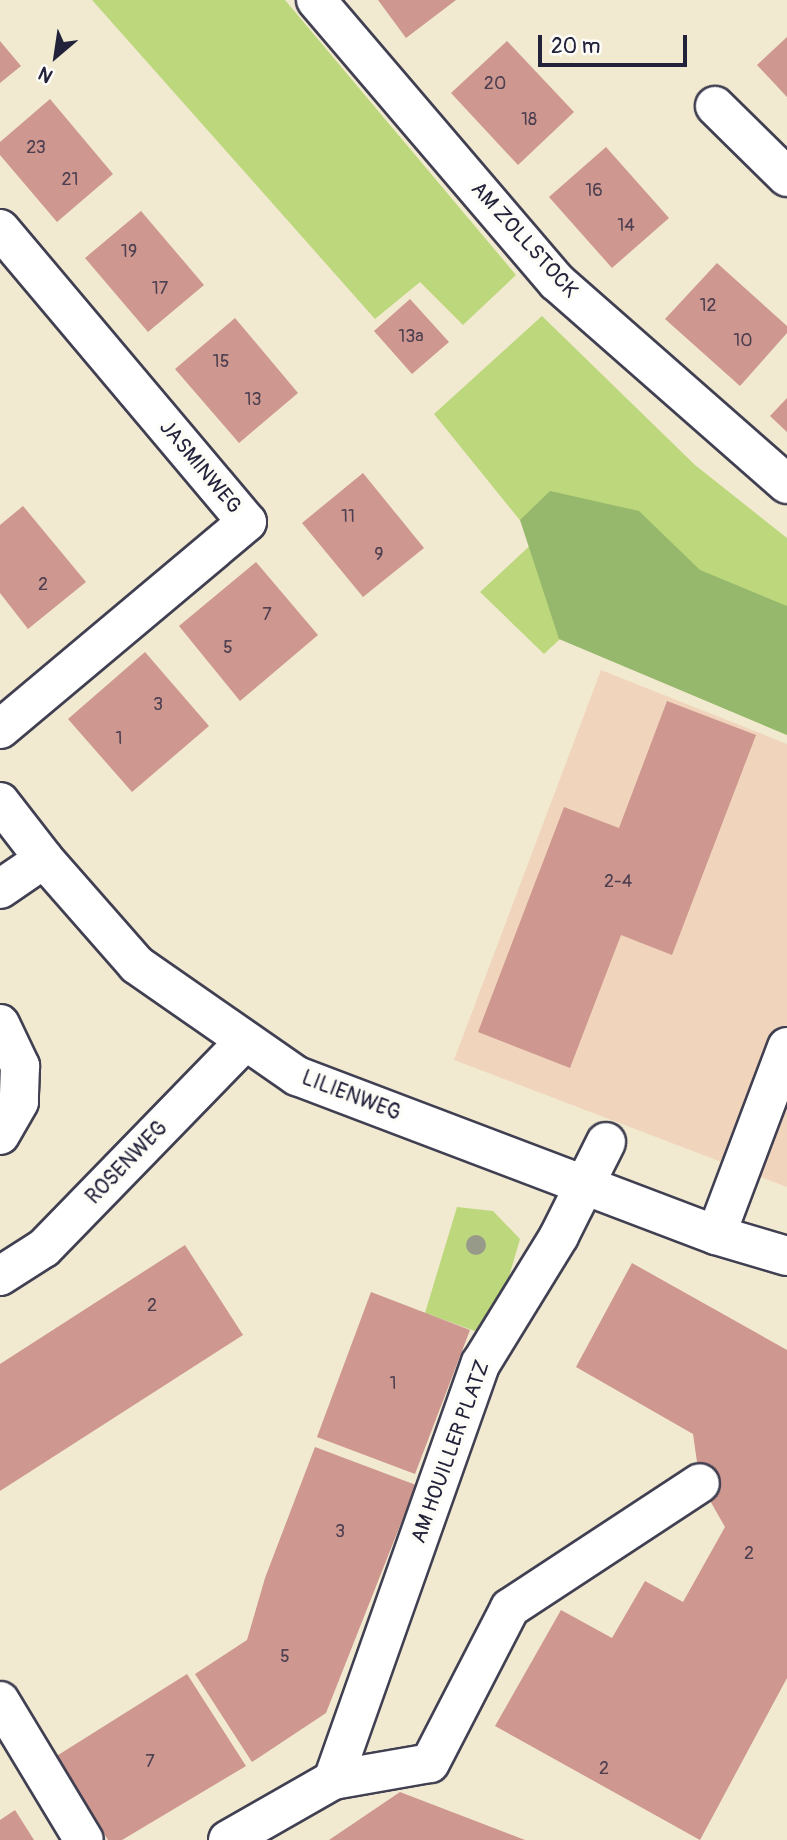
<!DOCTYPE html>
<style>
body{margin:0}
#map{position:relative;width:787px;height:1840px;overflow:hidden;background:#f1ead1;font-family:Pangolin,sans-serif}
div>[style]{position:absolute}
.built>*{inset:0;background:#f0d5bc}
.green>*{inset:0;background:#bdd77c}
.forest>*{inset:0;background:#96b86c}
.building>*{inset:0;background:#ce978f}
.roads{filter:drop-shadow(2px 0 #414052) drop-shadow(-2px 0 #414052) drop-shadow(0 2px #414052) drop-shadow(0 -2px #414052)}
.minor>*{height:38px;margin:-19px;padding:0 19px;transform-origin:19px;border-radius:19px;background:#fff}
.trees>*{width:20px;height:20px;margin:-10px;border-radius:50%;background:#989a89}
span{translate:-50% -50%;white-space:nowrap;text-align:center;line-height:1.15;-webkit-text-stroke:7px #fdfcf7;paint-order:stroke}
.number-label{font-size:18px;color:#4d3f50}
.number-label span{-webkit-text-stroke-width:0}
.street-label{font-size:21px;color:#22223b}
.north{position:absolute;left:21px;top:21px;width:70px;height:70px;-webkit-text-stroke:5px #fdfcf7;paint-order:stroke;rotate:209deg;font-size:19px;font-weight:700;line-height:28px;text-align:center;color:#22223b}
.north::after{content:'';display:block;margin:auto;width:24px;height:32px;background:#22223b;clip-path:polygon(50% 0,100% 100%,50% 72%,0 100%)}
.scale{position:absolute;left:538px;top:35px;width:149px;height:32px;box-sizing:border-box;border:4px solid #22223b;border-top:0;padding-left:9px;font-size:21px;line-height:24px;white-space:nowrap;color:#22223b;-webkit-text-stroke:5px #fdfcf7;paint-order:stroke}
</style>
<div id="map">
<div class="built">
<i style="clip-path:polygon(601px 670px,787px 744px,787px 1187px,454px 1060px)"></i>
</div>
<div class="green">
<i style="clip-path:polygon(92px 0,285px 0,516px 275px,463px 325px,420px 282px,375px 319px)"></i>
<i style="clip-path:polygon(542px 316px,695px 465px,787px 538px,787px 735px,560px 639px,544px 654px,480px 592px,536px 540px,434px 414px)"></i>
<i style="clip-path:polygon(457px 1207px,493px 1211px,520px 1239px,501px 1304px,475px 1331px,425px 1313px)"></i>
</div>
<div class="forest">
<i style="clip-path:polygon(550px 491px,639px 511px,700px 570px,787px 606px,787px 735px,559px 639px,520px 520px)"></i>
</div>
<div class="building">
<i style="clip-path:polygon(378px 0,456px 0,406px 38px)"></i>
<i style="clip-path:polygon(787px 37px,787px 97px,757px 65px)"></i>
<i style="clip-path:polygon(0 41px,21px 66px,0 83px)"></i>
<i style="clip-path:polygon(507px 41px,574px 112px,518px 165px,451px 93px)"></i>
<i style="clip-path:polygon(50px 99px,113px 174px,57px 222px,0 155px,0 142px)"></i>
<i style="clip-path:polygon(606px 147px,669px 218px,612px 268px,549px 197px)"></i>
<i style="clip-path:polygon(141px 211px,204px 285px,148px 332px,85px 258px)"></i>
<i style="clip-path:polygon(717px 263px,787px 326px,787px 333px,740px 386px,665px 319px)"></i>
<i style="clip-path:polygon(410px 299px,449px 342px,412px 374px,374px 331px)"></i>
<i style="clip-path:polygon(235px 318px,298px 393px,239px 443px,175px 369px)"></i>
<i style="clip-path:polygon(787px 398px,787px 432px,770px 416px)"></i>
<i style="clip-path:polygon(363px 473px,424px 548px,363px 597px,302px 523px)"></i>
<i style="clip-path:polygon(23px 506px,86px 582px,28px 629px,0 593px,0 525px)"></i>
<i style="clip-path:polygon(256px 562px,318px 635px,240px 701px,179px 626px)"></i>
<i style="clip-path:polygon(145px 652px,209px 726px,132px 792px,68px 719px)"></i>
<i style="clip-path:polygon(667px 701px,756px 735px,672px 955px,621px 935px,570px 1068px,478px 1032px,564px 807px,619px 828px)"></i>
<i style="clip-path:polygon(185px 1245px,243px 1335px,0 1491px,0 1364px)"></i>
<i style="clip-path:polygon(632px 1263px,787px 1350px,787px 1678px,700px 1840px,495px 1726px,561px 1610px,612px 1638px,645px 1581px,683px 1602px,725px 1527px,700px 1483px,693px 1434px,576px 1367px)"></i>
<i style="clip-path:polygon(371px 1292px,470px 1330px,415px 1474px,317px 1437px)"></i>
<i style="clip-path:polygon(315px 1447px,416px 1485px,326px 1713px,252px 1762px,195px 1674px,247px 1640px,265px 1578px)"></i>
<i style="clip-path:polygon(187px 1674px,246px 1766px,122px 1840px,108px 1840px,55px 1757px)"></i>
<i style="clip-path:polygon(400px 1792px,525px 1840px,329px 1840px)"></i>
<i style="clip-path:polygon(15px 1810px,34px 1840px,0 1840px,0 1820px)"></i>
</div>
<div class="roads">
<div class="minor">
<i style="left:316px;top:0;width:371px;rotate:49.5deg"></i>
<i style="left:557px;top:282px;width:306px;rotate:41.3deg"></i>
<i style="left:715px;top:106px;width:101px;rotate:44.6deg"></i>
<i style="left:0;top:229px;width:383px;rotate:49.9deg"></i>
<i style="left:247px;top:522px;width:322px;rotate:140deg"></i>
<i style="left:0;top:802px;width:72px;rotate:52.3deg"></i>
<i style="left:44px;top:859px;width:141px;rotate:48.7deg"></i>
<i style="left:137px;top:965px;width:195px;rotate:34.8deg"></i>
<i style="left:297px;top:1076px;width:448px;rotate:20.8deg"></i>
<i style="left:716px;top:1235px;width:74px;rotate:16.5deg"></i>
<i style="left:0;top:889px;width:53px;rotate:-34.3deg"></i>
<i style="left:0;top:1024px;width:47px;rotate:64.5deg"></i>
<i style="left:20px;top:1066px;width:36px;rotate:92deg"></i>
<i style="left:19px;top:1102px;width:38px;rotate:120deg"></i>
<i style="left:716px;top:1235px;width:201px;rotate:-69.3deg"></i>
<i style="left:0;top:1276px;width:52px;rotate:-32.5deg"></i>
<i style="left:44px;top:1248px;width:289px;rotate:-45.8deg"></i>
<i style="left:0;top:1701px;width:162px;rotate:58.9deg"></i>
<i style="left:333px;top:1780px;width:98px;rotate:-9.9deg"></i>
<i style="left:430px;top:1763px;width:174px;rotate:-62.7deg"></i>
<i style="left:510px;top:1608px;width:227px;rotate:-33.3deg"></i>
<i style="left:228px;top:1840px;width:121px;rotate:-29.7deg"></i>
<i style="left:333px;top:1780px;width:442px;rotate:-70.5deg"></i>
<i style="left:481px;top:1363px;width:149px;rotate:-58.4deg"></i>
<i style="left:559px;top:1236px;width:105px;rotate:-63.4deg"></i>
</div>
</div>
<div class="trees">
<i style="left:476px;top:1245px"></i>
</div>
<div class="number-label">
<span style="left:495px;top:84px">20</span>
<span style="left:529px;top:120px">18</span>
<span style="left:36px;top:148px">23</span>
<span style="left:70px;top:180px">21</span>
<span style="left:594px;top:191px">16</span>
<span style="left:626px;top:226px">14</span>
<span style="left:129px;top:252px">19</span>
<span style="left:160px;top:289px">17</span>
<span style="left:708px;top:306px">12</span>
<span style="left:411px;top:337px">13a</span>
<span style="left:743px;top:341px">10</span>
<span style="left:221px;top:362px">15</span>
<span style="left:253px;top:400px">13</span>
<span style="left:348px;top:517px">11</span>
<span style="left:379px;top:555px">9</span>
<span style="left:43px;top:585px">2</span>
<span style="left:267px;top:615px">7</span>
<span style="left:228px;top:648px">5</span>
<span style="left:158px;top:705px">3</span>
<span style="left:119px;top:739px">1</span>
<span style="left:618px;top:882px">2-4</span>
<span style="left:152px;top:1306px">2</span>
<span style="left:393px;top:1384px">1</span>
<span style="left:340px;top:1532px">3</span>
<span style="left:749px;top:1554px">2</span>
<span style="left:285px;top:1657px">5</span>
<span style="left:150px;top:1762px">7</span>
<span style="left:604px;top:1769px">2</span>
</div>
<div class="street-label">
<span style="left:524px;top:240px;rotate:48deg">AM ZOLLSTOCK</span>
<span style="left:200px;top:467px;rotate:50deg">JASMINWEG</span>
<span style="left:351px;top:1096px;rotate:21deg">LILIENWEG</span>
<span style="left:127px;top:1163px;rotate:-46deg">ROSENWEG</span>
<span style="left:451px;top:1452px;rotate:-70deg">AM HOUILLER PLATZ</span>
</div>
<div class="north">N</div>
<div class="scale">20 m</div>
</div>
